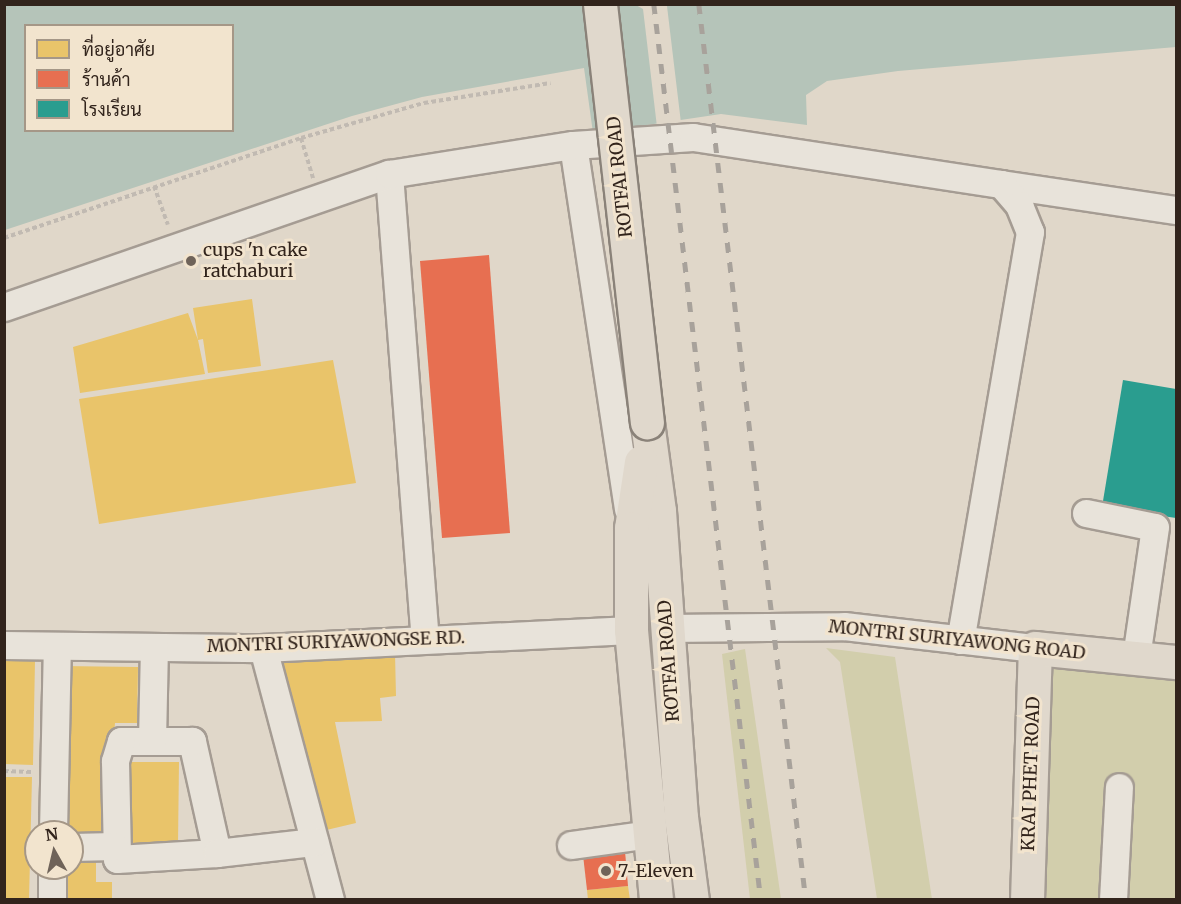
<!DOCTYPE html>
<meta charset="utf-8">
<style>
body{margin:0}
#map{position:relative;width:1181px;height:904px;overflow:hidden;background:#e0d7c9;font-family:Merriweather,Sarabun,serif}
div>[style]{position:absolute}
.green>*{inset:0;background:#d2ceac}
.water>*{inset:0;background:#b5c4b9}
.pier>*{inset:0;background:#e0d7c9}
.homes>*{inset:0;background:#e9c46a}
.shops>*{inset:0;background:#e76f51}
.schools>*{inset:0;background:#2a9d8f}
.path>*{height:4px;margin-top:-2px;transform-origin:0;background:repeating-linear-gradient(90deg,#c1bab2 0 4.5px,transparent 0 7.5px)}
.roads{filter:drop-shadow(2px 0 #a59c93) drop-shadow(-2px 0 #a59c93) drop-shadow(0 2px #a59c93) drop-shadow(0 -2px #a59c93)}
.minor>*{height:27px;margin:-13.5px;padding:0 13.5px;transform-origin:13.5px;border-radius:13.5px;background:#e8e3da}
.major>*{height:33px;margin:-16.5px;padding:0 16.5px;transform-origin:16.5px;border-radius:16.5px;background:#e0d8cc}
.rail>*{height:4.5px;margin-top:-2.25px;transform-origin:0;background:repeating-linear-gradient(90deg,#a8a29b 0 10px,transparent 0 20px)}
.bridges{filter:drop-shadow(2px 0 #8a8279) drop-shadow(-2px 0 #8a8279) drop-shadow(0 2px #8a8279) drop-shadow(0 -2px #8a8279)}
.major-bridge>*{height:33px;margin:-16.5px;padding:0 16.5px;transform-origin:16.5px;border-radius:16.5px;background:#e0d8cc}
.dots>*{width:16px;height:16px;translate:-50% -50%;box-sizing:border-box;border:3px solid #f2e4ce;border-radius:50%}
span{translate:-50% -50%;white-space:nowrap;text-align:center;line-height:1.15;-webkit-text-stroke:6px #f2e4ce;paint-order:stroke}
.street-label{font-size:18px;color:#32241c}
.poi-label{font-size:18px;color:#32241c}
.left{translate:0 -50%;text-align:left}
.frame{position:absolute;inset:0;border:6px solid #32241c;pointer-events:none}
.legend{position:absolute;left:24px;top:24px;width:210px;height:108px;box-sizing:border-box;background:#f2e4ce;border:2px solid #a59787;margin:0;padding:8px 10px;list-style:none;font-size:18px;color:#32241c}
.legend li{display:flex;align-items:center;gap:12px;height:30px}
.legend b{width:30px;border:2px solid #a59787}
.north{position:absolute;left:24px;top:820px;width:60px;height:60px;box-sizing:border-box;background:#f2e4ce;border:2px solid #a59787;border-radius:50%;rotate:352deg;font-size:16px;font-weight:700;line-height:24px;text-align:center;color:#32241c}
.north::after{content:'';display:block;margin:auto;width:21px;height:27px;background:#6f6359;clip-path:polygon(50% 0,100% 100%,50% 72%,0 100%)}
</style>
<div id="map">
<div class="green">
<i style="clip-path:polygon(826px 648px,895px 657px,932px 899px,877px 899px,840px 662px)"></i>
<i style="clip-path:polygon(1035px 648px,1176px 664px,1176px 899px,1039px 899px)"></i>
<i style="clip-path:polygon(745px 649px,781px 899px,750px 899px,722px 654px)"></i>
</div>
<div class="water">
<i style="clip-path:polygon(evenodd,5px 5px,1176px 5px,1176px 47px,898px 71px,827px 81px,806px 95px,807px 125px,721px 114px,593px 133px,584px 68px,422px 97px,352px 116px,5px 230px,5px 5px,26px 26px,232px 26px,232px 130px,26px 130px,26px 26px)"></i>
</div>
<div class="pier">
<i style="clip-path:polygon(636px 5px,671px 5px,667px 6px,681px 123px,657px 127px,643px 9px)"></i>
</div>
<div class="homes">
<i style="clip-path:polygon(252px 299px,261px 366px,208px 373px,203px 339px,198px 340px,205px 374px,80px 393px,73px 347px,188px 313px,198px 340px,193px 308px)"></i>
<i style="clip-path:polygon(333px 360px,356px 483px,99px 524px,79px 399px)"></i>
<i style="clip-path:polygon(395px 653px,396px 696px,380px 698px,382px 721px,335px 722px,356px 823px,318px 832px,270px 655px)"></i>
<i style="clip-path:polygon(4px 661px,35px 661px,33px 765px,4px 764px)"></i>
<i style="clip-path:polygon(61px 666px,138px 667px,137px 723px,115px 723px,106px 837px,72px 844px,72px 832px,60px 832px)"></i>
<i style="clip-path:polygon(123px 762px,179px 762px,178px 844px,122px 844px)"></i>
<i style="clip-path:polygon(4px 777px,32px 777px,29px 900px,4px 900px)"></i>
<i style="clip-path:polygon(72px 850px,96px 850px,96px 882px,112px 882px,112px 900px,57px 900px,57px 868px,72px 868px)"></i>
<i style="clip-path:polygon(628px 886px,630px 900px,588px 900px,587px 890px)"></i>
</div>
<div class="shops">
<i style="clip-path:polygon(489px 255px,510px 533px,442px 538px,420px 261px)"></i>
<i style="clip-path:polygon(625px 851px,628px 886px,587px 890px,583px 855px)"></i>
</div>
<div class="schools">
<i style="clip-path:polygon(1123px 380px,1176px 389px,1176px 518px,1102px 507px)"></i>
</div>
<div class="path">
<i style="left:301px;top:138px;width:42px;rotate:73.3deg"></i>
<i style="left:154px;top:186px;width:41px;rotate:70.3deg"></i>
<i style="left:4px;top:238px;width:313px;rotate:-18.6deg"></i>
<i style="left:301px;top:138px;width:128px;rotate:-15.9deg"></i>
<i style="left:424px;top:103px;width:128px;rotate:-9deg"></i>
<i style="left:4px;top:771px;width:27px;rotate:2deg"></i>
</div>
<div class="roads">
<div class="minor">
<i style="left:573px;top:145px;width:368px;rotate:81.4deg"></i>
<i style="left:389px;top:174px;width:466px;rotate:85.6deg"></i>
<i style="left:1001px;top:184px;width:177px;rotate:8.5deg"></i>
<i style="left:4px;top:307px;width:407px;rotate:-19.1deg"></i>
<i style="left:389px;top:174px;width:186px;rotate:-9deg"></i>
<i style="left:573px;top:145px;width:120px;rotate:-3.8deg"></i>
<i style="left:693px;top:137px;width:312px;rotate:8.7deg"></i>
<i style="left:1001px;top:184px;width:28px;rotate:49deg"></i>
<i style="left:1019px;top:205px;width:29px;rotate:68deg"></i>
<i style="left:1030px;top:232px;width:414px;rotate:99.7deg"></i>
<i style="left:1086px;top:513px;width:70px;rotate:11.5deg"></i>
<i style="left:1155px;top:527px;width:131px;rotate:98.3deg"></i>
<i style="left:666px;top:628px;width:178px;rotate:-0.6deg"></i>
<i style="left:844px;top:626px;width:192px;rotate:6.6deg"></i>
<i style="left:4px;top:645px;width:259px;rotate:0.7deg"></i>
<i style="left:263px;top:648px;width:368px;rotate:-2.8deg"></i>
<i style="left:263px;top:648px;width:261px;rotate:75.1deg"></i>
<i style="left:152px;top:741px;width:31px;rotate:180deg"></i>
<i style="left:121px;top:741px;width:21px;rotate:107deg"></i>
<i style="left:115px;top:761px;width:98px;rotate:88.8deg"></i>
<i style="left:117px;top:859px;width:100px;rotate:-3.4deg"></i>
<i style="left:217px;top:853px;width:115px;rotate:-102.6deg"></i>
<i style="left:192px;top:741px;width:40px;rotate:180deg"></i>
<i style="left:152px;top:741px;width:94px;rotate:-88.8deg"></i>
<i style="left:53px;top:832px;width:186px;rotate:-88.8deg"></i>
<i style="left:571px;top:845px;width:80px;rotate:-7.9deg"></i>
<i style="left:72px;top:847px;width:42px;rotate:-1.4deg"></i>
<i style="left:217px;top:853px;width:98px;rotate:-6.5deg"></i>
<i style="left:52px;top:900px;width:32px;rotate:-90deg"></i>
<i style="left:1113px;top:900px;width:113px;rotate:-87deg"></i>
</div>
<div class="major">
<i style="left:647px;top:422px;width:90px;rotate:82.3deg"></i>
<i style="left:659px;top:511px;width:307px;rotate:85.9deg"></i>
<i style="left:681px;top:817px;width:84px;rotate:82.5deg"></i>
<i style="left:641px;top:462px;width:67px;rotate:98.6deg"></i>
<i style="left:631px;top:528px;width:102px;rotate:90deg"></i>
<i style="left:631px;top:630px;width:271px;rotate:84.7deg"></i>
<i style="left:1027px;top:900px;width:252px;rotate:-88.2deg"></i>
<i style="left:1035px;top:648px;width:142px;rotate:5.7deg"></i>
</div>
</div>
<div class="rail">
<i style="left:654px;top:4px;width:902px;rotate:83.19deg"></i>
<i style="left:699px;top:4px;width:902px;rotate:83.19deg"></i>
</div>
<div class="bridges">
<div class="major-bridge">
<i style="left:600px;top:4px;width:421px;rotate:83.6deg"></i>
</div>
</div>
<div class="dots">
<i style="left:191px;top:261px;background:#6f6359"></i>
<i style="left:606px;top:871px;background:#6f6359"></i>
</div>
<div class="street-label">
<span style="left:620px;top:177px;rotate:-96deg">ROTFAI ROAD</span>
<span style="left:957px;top:640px;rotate:6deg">MONTRI SURIYAWONG ROAD</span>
<span style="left:336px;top:642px;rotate:-2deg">MONTRI SURIYAWONGSE RD.</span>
<span style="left:669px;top:661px;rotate:-94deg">ROTFAI ROAD</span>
<span style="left:1031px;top:774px;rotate:-88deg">KRAI PHET ROAD</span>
</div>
<div class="poi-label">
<span class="left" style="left:203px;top:261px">cups 'n cake<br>ratchaburi</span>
<span class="left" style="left:618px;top:871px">7-Eleven</span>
</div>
<div class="frame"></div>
<ul class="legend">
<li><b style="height:16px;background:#e9c46a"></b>ที่อยู่อาศัย</li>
<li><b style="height:16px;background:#e76f51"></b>ร้านค้า</li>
<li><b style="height:16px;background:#2a9d8f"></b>โรงเรียน</li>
</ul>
<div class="north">N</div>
</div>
